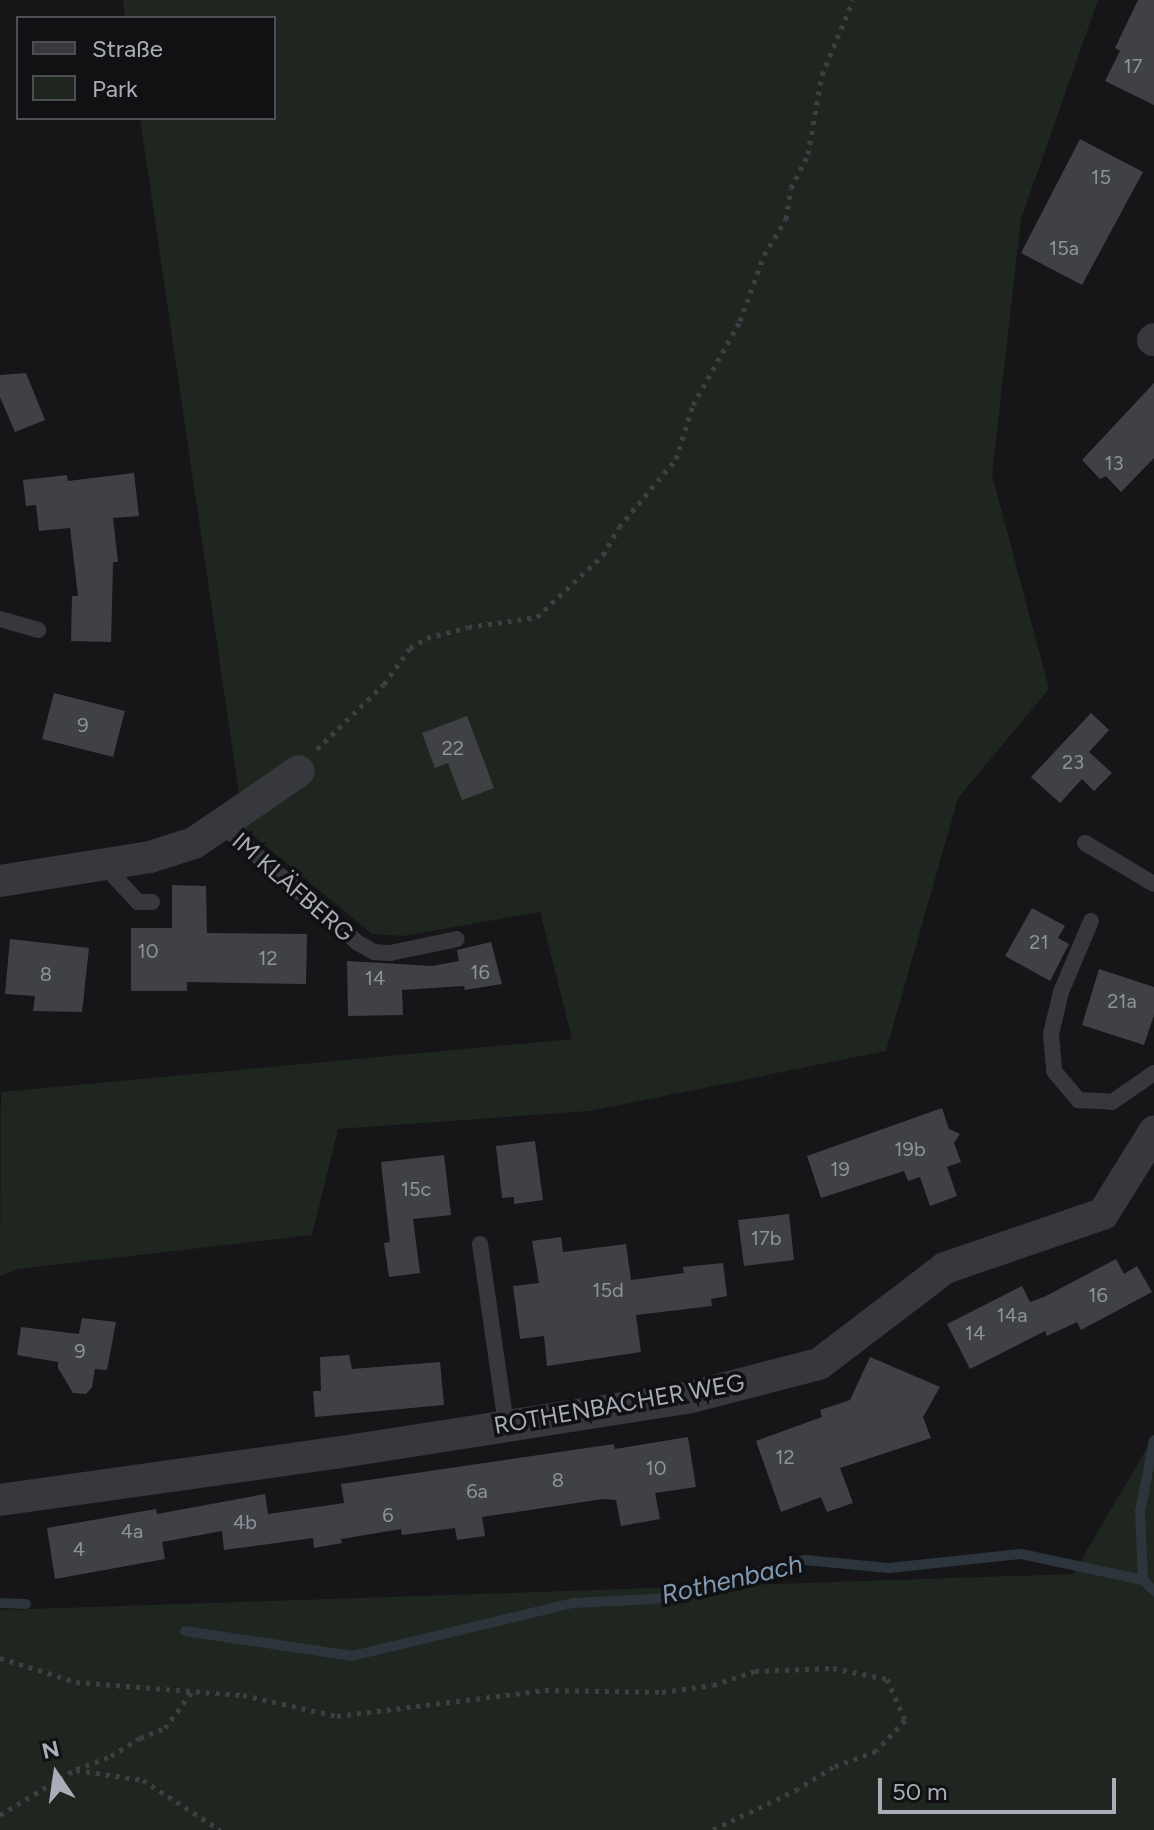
<!DOCTYPE html>
<meta charset="utf-8">
<style>
body{margin:0}
#map{position:relative;width:1154px;height:1830px;overflow:hidden;background:#161618;font-family:Figtree,sans-serif}
div>[style]{position:absolute}
.green>*{inset:0;background:#1e261f}
.stream>*{height:10px;margin:-5px;padding:0 5px;transform-origin:5px;border-radius:5px;background:#2c353c}
.building>*{inset:0;background:#404145}
.path>*{height:5px;margin-top:-2.5px;transform-origin:0;background:repeating-linear-gradient(90deg,#3d3f44 0 4px,transparent 0 10px)}
.lane>*{height:16px;margin:-8px;padding:0 8px;transform-origin:8px;border-radius:8px;background:#37383d}
.street>*{height:32px;margin:-16px;padding:0 16px;transform-origin:16px;border-radius:16px;background:#37383d}
span{translate:-50% -50%;white-space:nowrap;text-align:center;line-height:1.15;-webkit-text-stroke:7px #111113;paint-order:stroke}
.number-label{font-size:20px;color:#8e929b}
.number-label span{-webkit-text-stroke-width:0}
.street-label{font-size:24px;color:#a8adb8}
.water-label{font-size:26px;color:#7f9bb3;font-style:italic}
.legend{position:absolute;left:16px;top:16px;width:260px;height:104px;box-sizing:border-box;background:#111113;border:2px solid #4d4f55;margin:0;padding:10px 14px;list-style:none;font-size:24px;color:#a8adb8}
.legend li{display:flex;align-items:center;gap:16px;height:40px}
.legend b{width:40px;border:2px solid #4d4f55}
.north{position:absolute;left:16px;top:1734px;width:80px;height:80px;-webkit-text-stroke:6px #111113;paint-order:stroke;rotate:347deg;font-size:22px;font-weight:700;line-height:32px;text-align:center;color:#a8adb8}
.north::after{content:'';display:block;margin:auto;width:28px;height:36px;background:#a8adb8;clip-path:polygon(50% 0,100% 100%,50% 72%,0 100%)}
.scale{position:absolute;left:878px;top:1778px;width:238px;height:36px;box-sizing:border-box;border:4px solid #a8adb8;border-top:0;padding-left:10px;font-size:24px;line-height:28px;white-space:nowrap;color:#a8adb8;-webkit-text-stroke:6px #111113;paint-order:stroke}
</style>
<div id="map">
<div class="green">
<i style="clip-path:polygon(123px 0,1098px 0,1021px 219px,992px 475px,1049px 689px,958px 798px,886px 1051px,589px 1111px,338px 1129px,312px 1235px,18px 1269px,0 1276px,1px 1092px,572px 1039px,540px 912px,403px 936px,372px 934px,244px 828px,140px 118px,274px 118px,274px 18px,125px 18px)"></i>
<i style="clip-path:polygon(1154px 1436px,1154px 1830px,0 1830px,0 1610px,1073px 1574px)"></i>
</div>
<div class="stream">
<i style="left:1143px;top:1580px;width:16px;rotate:45deg"></i>
<i style="left:0;top:1603px;width:26px;rotate:2deg"></i>
<i style="left:185px;top:1631px;width:169px;rotate:8.5deg"></i>
<i style="left:352px;top:1656px;width:227px;rotate:-13.5deg"></i>
<i style="left:573px;top:1603px;width:82px;rotate:-2.8deg"></i>
<i style="left:655px;top:1599px;width:155px;rotate:-14.6deg"></i>
<i style="left:805px;top:1560px;width:84px;rotate:5.4deg"></i>
<i style="left:889px;top:1568px;width:133px;rotate:-6.1deg"></i>
<i style="left:1021px;top:1554px;width:125px;rotate:12deg"></i>
<i style="left:1143px;top:1580px;width:68px;rotate:-92.5deg"></i>
<i style="left:1140px;top:1512px;width:73px;rotate:-79deg"></i>
</div>
<div class="building">
<i style="clip-path:polygon(1138px 0,1154px 0,1154px 105px,1105px 81px,1120px 51px,1115px 48px)"></i>
<i style="clip-path:polygon(1080px 139px,1143px 172px,1082px 285px,1021px 253px)"></i>
<i style="clip-path:polygon(26px 373px,45px 420px,15px 432px,0 397px,0 375px)"></i>
<i style="clip-path:polygon(1154px 383px,1154px 458px,1121px 492px,1106px 476px,1100px 479px,1082px 460px)"></i>
<i style="clip-path:polygon(134px 473px,139px 516px,113px 518px,118px 562px,113px 562px,111px 642px,71px 641px,72px 596px,78px 596px,70px 528px,39px 531px,36px 505px,26px 506px,23px 480px,67px 475px,68px 481px)"></i>
<i style="clip-path:polygon(54px 693px,125px 711px,113px 757px,42px 739px)"></i>
<i style="clip-path:polygon(1091px 713px,1109px 730px,1089px 752px,1112px 773px,1094px 791px,1082px 779px,1060px 803px,1031px 777px)"></i>
<i style="clip-path:polygon(467px 716px,494px 788px,462px 800px,448px 763px,435px 768px,422px 733px)"></i>
<i style="clip-path:polygon(172px 885px,206px 886px,207px 933px,307px 934px,306px 984px,187px 982px,187px 991px,131px 991px,131px 928px,172px 928px)"></i>
<i style="clip-path:polygon(1032px 908px,1065px 926px,1058px 938px,1069px 944px,1050px 981px,1005px 956px)"></i>
<i style="clip-path:polygon(10px 939px,89px 948px,82px 1012px,33px 1011px,35px 996px,5px 994px)"></i>
<i style="clip-path:polygon(491px 942px,502px 984px,465px 990px,464px 986px,402px 990px,403px 1015px,348px 1016px,347px 961px,432px 966px,459px 961px,457px 950px)"></i>
<i style="clip-path:polygon(1099px 969px,1154px 987px,1154px 1015px,1144px 1045px,1082px 1025px)"></i>
<i style="clip-path:polygon(942px 1108px,949px 1129px,960px 1134px,954px 1143px,961px 1162px,947px 1167px,957px 1196px,930px 1206px,920px 1177px,908px 1181px,904px 1171px,821px 1198px,807px 1156px)"></i>
<i style="clip-path:polygon(535px 1141px,543px 1200px,514px 1204px,514px 1197px,502px 1198px,496px 1146px)"></i>
<i style="clip-path:polygon(444px 1155px,451px 1215px,413px 1219px,420px 1273px,389px 1277px,384px 1243px,390px 1242px,381px 1162px)"></i>
<i style="clip-path:polygon(789px 1214px,794px 1260px,744px 1266px,738px 1220px)"></i>
<i style="clip-path:polygon(561px 1237px,563px 1252px,626px 1244px,631px 1280px,684px 1273px,683px 1267px,723px 1263px,727px 1296px,711px 1299px,712px 1306px,636px 1315px,641px 1352px,547px 1366px,544px 1336px,520px 1339px,513px 1286px,539px 1283px,532px 1241px)"></i>
<i style="clip-path:polygon(1116px 1259px,1124px 1274px,1137px 1266px,1152px 1292px,1081px 1330px,1077px 1322px,1047px 1336px,1045px 1331px,970px 1369px,947px 1324px,1022px 1286px,1030px 1302px,1044px 1297px)"></i>
<i style="clip-path:polygon(82px 1318px,116px 1322px,107px 1370px,95px 1369px,92px 1387px,86px 1394px,73px 1393px,58px 1368px,58px 1362px,17px 1355px,21px 1327px,79px 1334px)"></i>
<i style="clip-path:polygon(349px 1355px,352px 1369px,440px 1362px,444px 1405px,315px 1417px,313px 1391px,321px 1391px,320px 1357px)"></i>
<i style="clip-path:polygon(870px 1357px,940px 1387px,923px 1417px,931px 1438px,840px 1468px,853px 1503px,827px 1512px,821px 1497px,781px 1512px,756px 1441px,822px 1417px,820px 1410px,850px 1400px)"></i>
<i style="clip-path:polygon(688px 1437px,696px 1487px,655px 1493px,660px 1519px,621px 1526px,616px 1500px,603px 1499px,482px 1517px,485px 1536px,457px 1540px,455px 1528px,402px 1535px,401px 1529px,341px 1539px,342px 1543px,314px 1548px,313px 1538px,224px 1550px,222px 1531px,162px 1542px,165px 1559px,55px 1579px,47px 1528px,156px 1509px,157px 1514px,265px 1494px,268px 1514px,344px 1503px,341px 1484px,614px 1444px,615px 1449px)"></i>
</div>
<div class="path">
<i style="left:317px;top:749px;width:93px;rotate:-44.1deg"></i>
<i style="left:384px;top:684px;width:44px;rotate:-54.2deg"></i>
<i style="left:410px;top:648px;width:20px;rotate:-30deg"></i>
<i style="left:427px;top:638px;width:42px;rotate:-15deg"></i>
<i style="left:468px;top:627px;width:70px;rotate:-8.2deg"></i>
<i style="left:537px;top:617px;width:91px;rotate:-43.2deg"></i>
<i style="left:603px;top:555px;width:32px;rotate:-60deg"></i>
<i style="left:619px;top:527px;width:89px;rotate:-50deg"></i>
<i style="left:676px;top:459px;width:57px;rotate:-72.5deg"></i>
<i style="left:693px;top:405px;width:96px;rotate:-60.8deg"></i>
<i style="left:740px;top:321px;width:70px;rotate:-70deg"></i>
<i style="left:764px;top:255px;width:42px;rotate:-58.6deg"></i>
<i style="left:786px;top:219px;width:31px;rotate:-81deg"></i>
<i style="left:791px;top:188px;width:38px;rotate:-63deg"></i>
<i style="left:808px;top:154px;width:80px;rotate:-80deg"></i>
<i style="left:822px;top:75px;width:81px;rotate:-67.5deg"></i>
<i style="left:0;top:1658px;width:80px;rotate:17.5deg"></i>
<i style="left:76px;top:1682px;width:168px;rotate:4.5deg"></i>
<i style="left:243px;top:1695px;width:96px;rotate:12.6deg"></i>
<i style="left:337px;top:1716px;width:210px;rotate:-7.1deg"></i>
<i style="left:545px;top:1690px;width:117px;rotate:1deg"></i>
<i style="left:662px;top:1692px;width:51px;rotate:-7.8deg"></i>
<i style="left:713px;top:1685px;width:44px;rotate:-18.4deg"></i>
<i style="left:755px;top:1671px;width:78px;rotate:-2.2deg"></i>
<i style="left:833px;top:1668px;width:55px;rotate:11.5deg"></i>
<i style="left:887px;top:1679px;width:45px;rotate:66.3deg"></i>
<i style="left:905px;top:1720px;width:42px;rotate:133.1deg"></i>
<i style="left:876px;top:1751px;width:46px;rotate:159.6deg"></i>
<i style="left:833px;top:1767px;width:41px;rotate:147.8deg"></i>
<i style="left:798px;top:1789px;width:95px;rotate:154.5deg"></i>
<i style="left:76px;top:1770px;width:68px;rotate:8.5deg"></i>
<i style="left:143px;top:1780px;width:92px;rotate:33deg"></i>
<i style="left:0;top:1815px;width:89px;rotate:-31.2deg"></i>
<i style="left:76px;top:1769px;width:37px;rotate:-20deg"></i>
<i style="left:111px;top:1756px;width:34px;rotate:-32deg"></i>
<i style="left:140px;top:1738px;width:27px;rotate:-22deg"></i>
<i style="left:165px;top:1728px;width:44px;rotate:-53.4deg"></i>
</div>
<div class="lane">
<i style="left:0;top:619px;width:40px;rotate:16deg"></i>
<i style="left:223px;top:826px;width:179px;rotate:40.9deg"></i>
<i style="left:358px;top:943px;width:18px;rotate:29deg"></i>
<i style="left:374px;top:952px;width:16px;rotate:4deg"></i>
<i style="left:390px;top:953px;width:68px;rotate:-11.8deg"></i>
<i style="left:1085px;top:843px;width:80px;rotate:30.7deg"></i>
<i style="left:103px;top:864px;width:52px;rotate:47.4deg"></i>
<i style="left:138px;top:902px;width:14px"></i>
<i style="left:1091px;top:921px;width:77px;rotate:112.9deg"></i>
<i style="left:1061px;top:992px;width:43px;rotate:103.4deg"></i>
<i style="left:1051px;top:1034px;width:37px;rotate:85deg"></i>
<i style="left:1054px;top:1071px;width:38px;rotate:50deg"></i>
<i style="left:1078px;top:1100px;width:34px;rotate:3deg"></i>
<i style="left:1112px;top:1102px;width:51px;rotate:-34.6deg"></i>
<i style="left:480px;top:1244px;width:183px;rotate:81.8deg"></i>
</div>
<div class="street">
<i style="left:1153px;top:340px;width:1px;rotate:-45deg"></i>
<i style="left:0;top:881px;width:152px;rotate:-9.1deg"></i>
<i style="left:150px;top:857px;width:46px;rotate:-17.7deg"></i>
<i style="left:194px;top:843px;width:127px;rotate:-34.4deg"></i>
<i style="left:0;top:1500px;width:338px;rotate:-8deg"></i>
<i style="left:335px;top:1453px;width:360px;rotate:-8.9deg"></i>
<i style="left:691px;top:1397px;width:132px;rotate:-14.5deg"></i>
<i style="left:819px;top:1364px;width:158px;rotate:-37.3deg"></i>
<i style="left:945px;top:1268px;width:167px;rotate:-18.9deg"></i>
<i style="left:1103px;top:1214px;width:97px;rotate:-58.1deg"></i>
</div>
<div class="number-label">
<span style="left:1133px;top:66px">17</span>
<span style="left:1101px;top:177px">15</span>
<span style="left:1064px;top:248px">15a</span>
<span style="left:1114px;top:463px">13</span>
<span style="left:83px;top:725px">9</span>
<span style="left:453px;top:748px">22</span>
<span style="left:1073px;top:762px">23</span>
<span style="left:1039px;top:942px">21</span>
<span style="left:148px;top:951px">10</span>
<span style="left:268px;top:958px">12</span>
<span style="left:480px;top:972px">16</span>
<span style="left:46px;top:974px">8</span>
<span style="left:375px;top:978px">14</span>
<span style="left:1122px;top:1001px">21a</span>
<span style="left:910px;top:1149px">19b</span>
<span style="left:840px;top:1169px">19</span>
<span style="left:416px;top:1189px">15c</span>
<span style="left:766px;top:1238px">17b</span>
<span style="left:608px;top:1290px">15d</span>
<span style="left:1098px;top:1295px">16</span>
<span style="left:1012px;top:1315px">14a</span>
<span style="left:975px;top:1333px">14</span>
<span style="left:80px;top:1351px">9</span>
<span style="left:785px;top:1457px">12</span>
<span style="left:656px;top:1468px">10</span>
<span style="left:558px;top:1480px">8</span>
<span style="left:477px;top:1491px">6a</span>
<span style="left:388px;top:1515px">6</span>
<span style="left:245px;top:1522px">4b</span>
<span style="left:132px;top:1531px">4a</span>
<span style="left:79px;top:1549px">4</span>
</div>
<div class="street-label">
<span style="left:293px;top:887px;rotate:41deg">IM KLÄFBERG</span>
<span style="left:619px;top:1404px;rotate:-10deg">ROTHENBACHER WEG</span>
</div>
<div class="water-label">
<span style="left:732px;top:1580px;rotate:-13deg">Rothenbach</span>
</div>
<ul class="legend">
<li><b style="height:10px;background:#37383d"></b>Straße</li>
<li><b style="height:22px;background:#1e261f"></b>Park</li>
</ul>
<div class="north">N</div>
<div class="scale">50 m</div>
</div>
